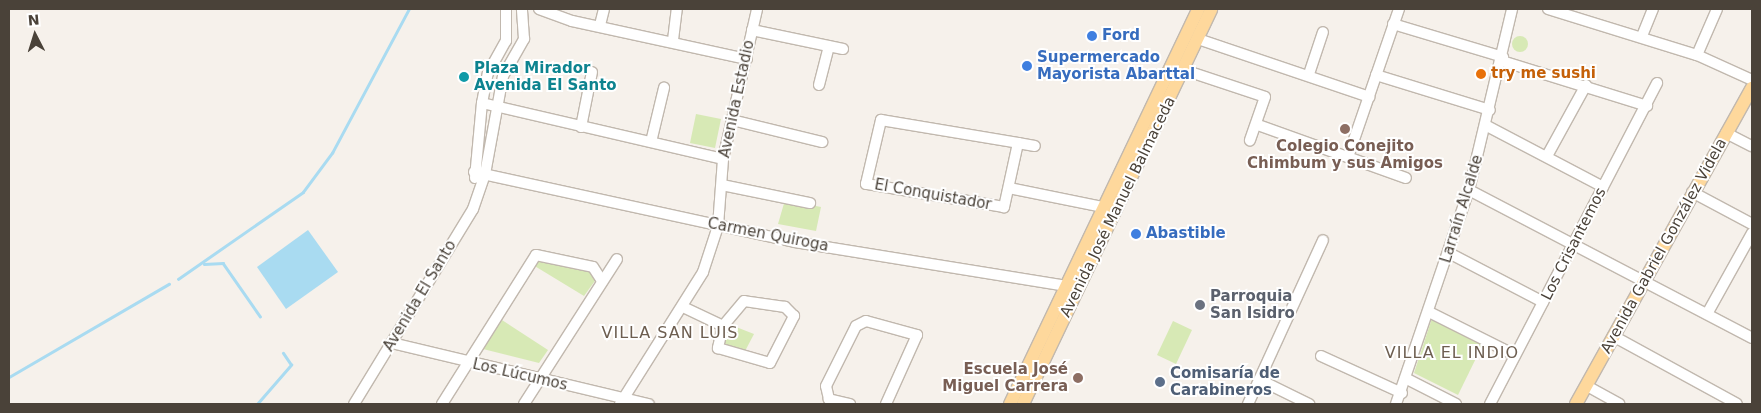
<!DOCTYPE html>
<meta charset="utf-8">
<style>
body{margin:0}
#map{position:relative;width:1761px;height:413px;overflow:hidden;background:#f6f1eb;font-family:"DejaVu Sans",sans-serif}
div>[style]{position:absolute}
.green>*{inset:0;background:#d7e9b5}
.round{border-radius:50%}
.water>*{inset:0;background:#a9dbf1}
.stream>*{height:2.5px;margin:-1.25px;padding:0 1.25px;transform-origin:1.25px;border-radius:1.25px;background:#a9dbf1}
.roads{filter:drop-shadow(1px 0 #c1b8ae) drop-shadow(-1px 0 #c1b8ae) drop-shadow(0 1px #c1b8ae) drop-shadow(0 -1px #c1b8ae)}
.minor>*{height:10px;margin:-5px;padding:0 5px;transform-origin:5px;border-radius:5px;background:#fff}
.major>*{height:12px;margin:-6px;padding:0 6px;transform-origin:6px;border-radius:6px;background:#fed89c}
.dots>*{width:14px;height:14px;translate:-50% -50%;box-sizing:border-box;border:2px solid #fff;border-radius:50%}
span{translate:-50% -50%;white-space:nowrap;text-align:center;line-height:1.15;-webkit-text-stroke:4px #fff;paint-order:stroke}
.shop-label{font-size:15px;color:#366cbe;font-weight:700}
.left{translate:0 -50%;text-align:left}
.culture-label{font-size:15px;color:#0d838f;font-weight:700}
.food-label{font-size:15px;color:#c56008;font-weight:700}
.street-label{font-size:15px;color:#4a4239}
.education-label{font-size:15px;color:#785e54;font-weight:700}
.right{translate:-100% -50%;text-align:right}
.worship-label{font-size:15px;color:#5b616d;font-weight:700}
.service-label{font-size:15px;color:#4e5e75;font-weight:700}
.neighbourhood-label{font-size:16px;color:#6d5e50;letter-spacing:1px}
.frame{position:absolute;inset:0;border:10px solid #4a4239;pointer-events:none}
.north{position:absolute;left:10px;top:10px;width:50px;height:50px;-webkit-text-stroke:4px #fff;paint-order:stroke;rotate:355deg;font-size:14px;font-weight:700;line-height:20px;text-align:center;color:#4a4239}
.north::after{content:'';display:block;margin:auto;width:18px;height:22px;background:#4a4239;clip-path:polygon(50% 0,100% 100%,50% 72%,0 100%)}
</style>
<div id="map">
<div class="green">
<i class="round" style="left:1512px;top:36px;width:16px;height:16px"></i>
<i style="clip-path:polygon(696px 114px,721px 119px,715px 148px,690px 143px)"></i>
<i style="clip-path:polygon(785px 200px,821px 207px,816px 231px,778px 224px)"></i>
<i style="clip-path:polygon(538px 258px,592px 270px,597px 278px,584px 296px,533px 265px)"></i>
<i style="clip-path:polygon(1432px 318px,1483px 344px,1458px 395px,1414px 373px)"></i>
<i style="clip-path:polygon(502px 320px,548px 350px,539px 363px,483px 349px)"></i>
<i style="clip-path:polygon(1173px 321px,1192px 330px,1176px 364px,1157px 355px)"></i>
<i style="clip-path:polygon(731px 325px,754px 334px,744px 353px,721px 345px)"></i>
</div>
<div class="water">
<i style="clip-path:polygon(308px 230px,338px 272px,286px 309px,257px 267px)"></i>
</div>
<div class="stream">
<i style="left:204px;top:264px;width:19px;rotate:-3deg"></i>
<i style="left:223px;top:263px;width:65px;rotate:55.1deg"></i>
<i style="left:178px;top:279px;width:152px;rotate:-34.8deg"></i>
<i style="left:303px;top:192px;width:49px;rotate:-53.4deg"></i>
<i style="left:332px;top:153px;width:163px;rotate:-61.9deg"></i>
<i style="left:9px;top:377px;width:185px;rotate:-30.2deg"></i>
<i style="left:257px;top:404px;width:52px;rotate:-48.9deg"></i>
<i style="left:291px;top:365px;width:14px;rotate:-124deg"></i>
</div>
<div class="roads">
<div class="minor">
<i style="left:539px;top:9px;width:35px;rotate:20deg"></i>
<i style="left:572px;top:21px;width:179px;rotate:12.3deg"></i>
<i style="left:1548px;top:9px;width:156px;rotate:17.2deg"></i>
<i style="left:1697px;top:55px;width:60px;rotate:24.4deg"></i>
<i style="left:1393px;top:24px;width:115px;rotate:16.7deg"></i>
<i style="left:600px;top:25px;width:16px;rotate:-76deg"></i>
<i style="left:752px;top:30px;width:93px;rotate:11.8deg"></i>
<i style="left:1642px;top:36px;width:29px;rotate:-68deg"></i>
<i style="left:1198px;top:39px;width:181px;rotate:18.7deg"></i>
<i style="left:673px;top:40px;width:31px;rotate:-83deg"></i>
<i style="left:1697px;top:55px;width:50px;rotate:-66.5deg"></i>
<i style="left:1502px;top:61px;width:152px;rotate:17.2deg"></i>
<i style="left:1184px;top:70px;width:85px;rotate:18.4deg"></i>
<i style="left:1265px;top:97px;width:46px;rotate:109.2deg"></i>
<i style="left:1309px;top:74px;width:44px;rotate:-71.6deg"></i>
<i style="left:1376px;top:75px;width:119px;rotate:17.1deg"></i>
<i style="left:819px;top:85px;width:40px;rotate:-75.6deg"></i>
<i style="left:482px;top:103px;width:247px;rotate:13.1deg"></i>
<i style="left:732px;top:120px;width:93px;rotate:13.7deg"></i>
<i style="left:1258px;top:125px;width:157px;rotate:19.7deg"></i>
<i style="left:1487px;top:126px;width:131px;rotate:27.7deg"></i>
<i style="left:581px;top:127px;width:56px;rotate:-78.7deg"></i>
<i style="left:1726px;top:133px;width:29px;rotate:27deg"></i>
<i style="left:651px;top:142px;width:56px;rotate:-76.5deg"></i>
<i style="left:1018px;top:143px;width:66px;rotate:102.3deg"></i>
<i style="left:1004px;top:207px;width:140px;rotate:-170.5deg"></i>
<i style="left:866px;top:184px;width:66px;rotate:-76.8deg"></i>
<i style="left:881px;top:120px;width:139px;rotate:9.5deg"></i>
<i style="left:1018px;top:143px;width:17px;rotate:10deg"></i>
<i style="left:1547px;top:156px;width:81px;rotate:-61.2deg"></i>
<i style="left:1348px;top:157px;width:157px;rotate:-71deg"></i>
<i style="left:474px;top:172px;width:329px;rotate:12.3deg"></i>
<i style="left:795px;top:242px;width:275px;rotate:9.2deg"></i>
<i style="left:475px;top:178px;width:75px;rotate:-84.7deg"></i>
<i style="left:482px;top:103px;width:31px;rotate:-79deg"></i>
<i style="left:488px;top:73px;width:37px;rotate:-61deg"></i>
<i style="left:506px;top:41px;width:32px;rotate:-90deg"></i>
<i style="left:722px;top:185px;width:90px;rotate:11.6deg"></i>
<i style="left:1009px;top:188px;width:95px;rotate:11.5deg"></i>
<i style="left:1469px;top:190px;width:319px;rotate:27.6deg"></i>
<i style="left:1692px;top:192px;width:68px;rotate:28.1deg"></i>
<i style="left:1449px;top:253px;width:106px;rotate:27.5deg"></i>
<i style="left:683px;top:307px;width:44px;rotate:25.4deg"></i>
<i style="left:723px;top:326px;width:23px;rotate:103deg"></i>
<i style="left:718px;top:348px;width:54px;rotate:16.1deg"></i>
<i style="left:770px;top:363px;width:53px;rotate:-62.9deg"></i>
<i style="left:794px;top:316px;width:13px;rotate:-135deg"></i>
<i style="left:785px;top:307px;width:41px;rotate:-171.7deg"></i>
<i style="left:744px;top:301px;width:33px;rotate:130deg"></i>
<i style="left:1429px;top:312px;width:96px;rotate:26.6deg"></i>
<i style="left:1707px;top:314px;width:93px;rotate:-60.9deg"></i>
<i style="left:1613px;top:336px;width:141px;rotate:28.7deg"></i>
<i style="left:392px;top:343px;width:264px;rotate:13.4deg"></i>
<i style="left:1321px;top:356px;width:89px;rotate:24.6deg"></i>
<i style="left:1407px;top:379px;width:55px;rotate:27deg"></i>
<i style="left:1260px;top:380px;width:55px;rotate:26.1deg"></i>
<i style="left:1587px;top:386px;width:37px;rotate:29deg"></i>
<i style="left:354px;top:404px;width:228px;rotate:-58.6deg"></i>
<i style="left:473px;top:209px;width:37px;rotate:-71deg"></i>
<i style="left:485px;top:174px;width:100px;rotate:-79.6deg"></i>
<i style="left:503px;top:76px;width:43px;rotate:-60.4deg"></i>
<i style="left:524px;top:39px;width:30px;rotate:-94deg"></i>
<i style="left:442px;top:404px;width:176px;rotate:-57.8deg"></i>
<i style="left:536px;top:255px;width:58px;rotate:11.9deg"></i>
<i style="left:593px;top:267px;width:17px;rotate:57deg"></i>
<i style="left:524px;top:404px;width:172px;rotate:-57.3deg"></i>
<i style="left:620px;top:404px;width:156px;rotate:-57.8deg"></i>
<i style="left:703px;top:272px;width:48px;rotate:-71.9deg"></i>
<i style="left:718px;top:226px;width:67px;rotate:-85.7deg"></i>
<i style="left:723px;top:159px;width:154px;rotate:-77.2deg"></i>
<i style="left:850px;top:404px;width:22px;rotate:-167deg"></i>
<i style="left:829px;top:399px;width:13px;rotate:-103deg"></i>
<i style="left:826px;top:386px;width:67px;rotate:-63.4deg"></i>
<i style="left:856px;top:326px;width:11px;rotate:-27deg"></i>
<i style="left:866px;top:321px;width:53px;rotate:15.4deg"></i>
<i style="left:917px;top:335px;width:76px;rotate:114.2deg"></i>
<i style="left:1248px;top:404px;width:180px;rotate:-65.4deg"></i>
<i style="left:1396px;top:404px;width:226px;rotate:-71.2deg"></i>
<i style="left:1469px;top:190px;width:186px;rotate:-76.6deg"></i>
<i style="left:1490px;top:404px;width:362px;rotate:-62.5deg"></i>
</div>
<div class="major">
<i style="left:1010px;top:404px;width:437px;rotate:-64.5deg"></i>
<i style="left:1023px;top:404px;width:437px;rotate:-64.5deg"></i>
<i style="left:1576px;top:404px;width:362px;rotate:-60.9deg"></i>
</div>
</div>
<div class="dots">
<i style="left:1092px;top:36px;background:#3f7fe0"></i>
<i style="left:1027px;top:66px;background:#3f7fe0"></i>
<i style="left:1481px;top:74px;background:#e8710a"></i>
<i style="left:464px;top:77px;background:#0f9aa8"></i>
<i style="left:1345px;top:129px;background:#8d6e63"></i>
<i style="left:1136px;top:234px;background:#3f7fe0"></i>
<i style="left:1200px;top:305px;background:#6b7280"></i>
<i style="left:1078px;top:378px;background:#8d6e63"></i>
<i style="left:1160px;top:382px;background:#5c6f8a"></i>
</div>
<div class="shop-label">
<span class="left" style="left:1102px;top:36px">Ford</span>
<span class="left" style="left:1037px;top:66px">Supermercado<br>Mayorista Abarttal</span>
<span class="left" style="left:1146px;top:234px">Abastible</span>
</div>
<div class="culture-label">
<span class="left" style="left:474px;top:77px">Plaza Mirador<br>Avenida El Santo</span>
</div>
<div class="food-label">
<span class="left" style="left:1491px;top:74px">try me sushi</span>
</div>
<div class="street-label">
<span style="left:737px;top:99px;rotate:-78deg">Avenida Estadio</span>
<span style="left:933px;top:195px;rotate:10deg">El Conquistador</span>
<span style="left:1118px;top:207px;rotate:-64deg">Avenida José Manuel Balmaceda</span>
<span style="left:1462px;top:209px;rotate:-73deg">Larraín Alcalde</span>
<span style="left:768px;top:235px;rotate:11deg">Carmen Quiroga</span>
<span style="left:1574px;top:244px;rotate:-63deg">Los Crisantemos</span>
<span style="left:1664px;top:246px;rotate:-61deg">Avenida Gabriel González Videla</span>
<span style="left:420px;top:296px;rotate:-59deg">Avenida El Santo</span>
<span style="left:520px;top:375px;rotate:13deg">Los Lúcumos</span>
</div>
<div class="education-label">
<span style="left:1345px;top:155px">Colegio Conejito<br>Chimbum y sus Amigos</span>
<span class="right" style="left:1068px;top:378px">Escuela José<br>Miguel Carrera</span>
</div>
<div class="worship-label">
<span class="left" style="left:1210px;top:305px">Parroquia<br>San Isidro</span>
</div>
<div class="service-label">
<span class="left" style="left:1170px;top:382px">Comisaría de<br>Carabineros</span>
</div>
<div class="neighbourhood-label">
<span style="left:670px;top:333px">VILLA SAN LUIS</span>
<span style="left:1452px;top:353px">VILLA EL INDIO</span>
</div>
<div class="frame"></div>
<div class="north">N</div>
</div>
